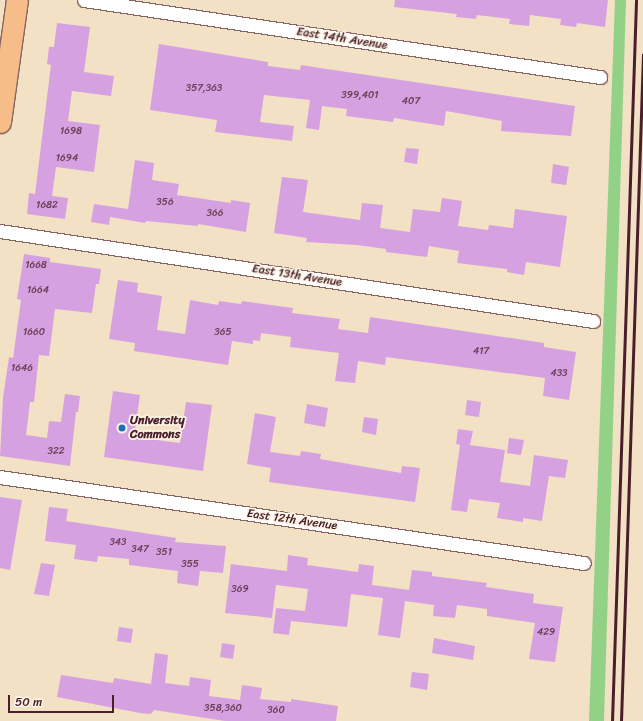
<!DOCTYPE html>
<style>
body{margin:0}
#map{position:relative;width:643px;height:721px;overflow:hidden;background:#f2e1c4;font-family:Sriracha,sans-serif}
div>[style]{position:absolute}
.green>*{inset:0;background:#93d187}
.building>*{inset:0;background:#d6a1e1}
.roads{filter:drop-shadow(1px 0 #856361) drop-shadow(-1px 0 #856361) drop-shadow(0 1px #856361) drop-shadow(0 -1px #856361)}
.minor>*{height:13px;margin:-6.5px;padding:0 6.5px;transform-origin:6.5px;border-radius:6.5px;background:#fff}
.primary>*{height:21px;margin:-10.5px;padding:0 10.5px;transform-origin:10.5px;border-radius:10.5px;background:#f7bd88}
.rail>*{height:3px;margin:-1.5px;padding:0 1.5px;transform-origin:1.5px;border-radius:1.5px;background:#4a1f2b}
.dots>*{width:11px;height:11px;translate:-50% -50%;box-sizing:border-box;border:2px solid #fcf5e5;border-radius:50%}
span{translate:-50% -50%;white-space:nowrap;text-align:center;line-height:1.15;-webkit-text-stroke:3.5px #fcf5e5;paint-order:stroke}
.number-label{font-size:10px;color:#6d4058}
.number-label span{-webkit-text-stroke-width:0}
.street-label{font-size:12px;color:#4a1f2b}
.poi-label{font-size:12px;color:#4a1f2b;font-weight:700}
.left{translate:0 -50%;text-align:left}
.scale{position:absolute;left:8px;top:695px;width:106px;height:18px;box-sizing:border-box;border:2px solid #4a1f2b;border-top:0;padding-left:5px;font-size:12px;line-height:14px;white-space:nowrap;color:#4a1f2b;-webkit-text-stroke:3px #fcf5e5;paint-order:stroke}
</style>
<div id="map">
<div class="green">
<i style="clip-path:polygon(615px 0,626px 0,604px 721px,589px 721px)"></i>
</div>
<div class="building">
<i style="clip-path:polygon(395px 0,608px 0,605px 27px,577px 23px,576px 27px,560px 25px,561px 19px,530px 15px,529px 26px,509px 24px,510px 19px,477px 15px,476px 19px,456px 17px,457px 14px,394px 7px)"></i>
<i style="clip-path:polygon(57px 23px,90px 27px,84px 72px,114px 76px,111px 96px,72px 91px,68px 121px,100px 125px,94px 172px,56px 167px,52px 196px,68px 198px,65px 219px,27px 214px,29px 193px,35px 194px,51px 65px,47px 64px,49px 47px,54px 47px)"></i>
<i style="clip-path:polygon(159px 44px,268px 62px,268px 66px,300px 70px,301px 65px,320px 68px,575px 106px,571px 136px,501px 131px,502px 121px,446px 111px,444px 126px,394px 118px,393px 122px,346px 116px,347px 109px,322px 106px,319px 130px,306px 128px,310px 100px,264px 95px,260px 122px,294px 126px,292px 141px,215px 132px,217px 120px,150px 110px)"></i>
<i style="clip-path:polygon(406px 148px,419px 149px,417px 164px,404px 162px)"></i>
<i style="clip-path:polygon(135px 160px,154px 163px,152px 180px,179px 184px,177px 195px,231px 203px,231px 200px,250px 203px,246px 232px,198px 224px,198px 226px,146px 221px,145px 223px,110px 217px,109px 225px,91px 222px,94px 204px,128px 209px)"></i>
<i style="clip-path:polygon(553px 164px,569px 167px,566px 185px,551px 183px)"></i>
<i style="clip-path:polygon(282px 177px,308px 180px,303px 212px,360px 220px,362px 203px,383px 205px,380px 228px,410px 232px,413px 209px,440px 212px,442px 198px,462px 201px,458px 226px,488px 230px,489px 225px,513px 228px,515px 209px,567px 216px,560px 267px,526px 262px,524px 275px,507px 272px,507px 269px,457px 263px,459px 251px,429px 246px,427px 257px,386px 252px,386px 249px,357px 245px,306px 242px,307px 238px,274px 233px)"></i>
<i style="clip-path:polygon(24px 254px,50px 258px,50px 262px,101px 269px,99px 284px,96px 284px,92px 313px,55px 309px,49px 356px,39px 355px,34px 402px,30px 402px,26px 435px,47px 438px,49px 421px,61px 422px,65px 394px,80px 396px,78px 412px,76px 412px,70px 466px,0 456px,3px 398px,9px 357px,13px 358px,21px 300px,17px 299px)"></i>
<i style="clip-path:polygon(118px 280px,138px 283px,137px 292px,162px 296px,157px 330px,185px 334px,190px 300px,218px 305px,219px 301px,241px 304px,242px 301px,293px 308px,292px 313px,340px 319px,338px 329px,368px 333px,370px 317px,544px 343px,544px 347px,576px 352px,569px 400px,543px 396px,545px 378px,386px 357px,385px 365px,358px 361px,355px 383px,335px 381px,339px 353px,290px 347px,291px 337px,261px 333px,260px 341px,253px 340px,253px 344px,232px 341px,228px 365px,134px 351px,135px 343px,109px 339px)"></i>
<i style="clip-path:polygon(113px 391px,140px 395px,134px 437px,180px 443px,186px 402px,212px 405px,203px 471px,104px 457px)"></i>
<i style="clip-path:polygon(467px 400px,481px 402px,479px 417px,465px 415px)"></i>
<i style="clip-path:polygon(307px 404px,328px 408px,325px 427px,304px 423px)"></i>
<i style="clip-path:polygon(255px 413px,276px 417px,270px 452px,300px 456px,301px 451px,321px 454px,320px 459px,401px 473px,402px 466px,420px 468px,415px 502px,269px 482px,271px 468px,247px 464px)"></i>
<i style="clip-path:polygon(364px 417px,378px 419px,376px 435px,362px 432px)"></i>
<i style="clip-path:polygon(458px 429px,473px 431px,470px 445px,505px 450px,500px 482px,530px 486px,534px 455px,568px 460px,565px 478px,549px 476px,542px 521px,523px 518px,523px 522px,497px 518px,500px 503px,469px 499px,467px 512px,451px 510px,460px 445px,456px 444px)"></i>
<i style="clip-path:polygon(509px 438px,524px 440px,521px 455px,507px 453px)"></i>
<i style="clip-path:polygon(0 497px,22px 500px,10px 570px,0 568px)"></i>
<i style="clip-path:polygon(49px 507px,68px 509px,66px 521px,176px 538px,175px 542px,226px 546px,223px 573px,200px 571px,198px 586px,177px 583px,178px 571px,129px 565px,129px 559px,98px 556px,97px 562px,74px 559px,76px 545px,45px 541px)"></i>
<i style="clip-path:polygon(288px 555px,308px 558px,307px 565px,358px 572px,359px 564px,374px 566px,372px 585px,409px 590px,412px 570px,432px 572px,432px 576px,487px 583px,486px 587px,534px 594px,533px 603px,563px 607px,555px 662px,529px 659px,535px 623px,487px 616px,487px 609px,457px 605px,455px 618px,433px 616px,434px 605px,405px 601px,400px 638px,378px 635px,383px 598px,351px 594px,347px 627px,291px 621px,289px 635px,273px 633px,276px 608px,305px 611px,308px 589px,276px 585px,272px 618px,225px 613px,231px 564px,287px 571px)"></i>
<i style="clip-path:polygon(41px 563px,55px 565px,49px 596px,34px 594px)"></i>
<i style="clip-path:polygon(119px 627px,133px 629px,131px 643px,117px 641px)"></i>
<i style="clip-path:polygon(434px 638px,475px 646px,473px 660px,432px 653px)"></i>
<i style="clip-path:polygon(222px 643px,235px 645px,233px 659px,220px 657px)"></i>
<i style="clip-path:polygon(155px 653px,168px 655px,165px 683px,189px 686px,190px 677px,211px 680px,209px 696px,240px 700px,242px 685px,262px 688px,260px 699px,291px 702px,291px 699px,338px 706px,336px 721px,225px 721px,154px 710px,151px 714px,140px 713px,57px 697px,61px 675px,113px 683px,114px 678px,151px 684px)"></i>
<i style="clip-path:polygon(412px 672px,429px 674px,427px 690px,410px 687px)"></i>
</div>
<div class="roads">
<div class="minor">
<i style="left:84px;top:0;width:522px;rotate:8.49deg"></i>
<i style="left:0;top:231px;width:600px;rotate:8.63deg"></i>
<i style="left:0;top:477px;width:590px;rotate:8.38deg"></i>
</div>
<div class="primary">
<i style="left:0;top:122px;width:123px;rotate:-82.1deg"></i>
</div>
</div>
<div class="rail">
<i style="left:612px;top:721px;width:721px;rotate:-88.09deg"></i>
<i style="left:621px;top:721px;width:667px;rotate:-88.11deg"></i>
</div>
<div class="dots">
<i style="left:122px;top:428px;background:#1f6fb2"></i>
</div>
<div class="number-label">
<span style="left:204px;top:89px">357,363</span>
<span style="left:360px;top:96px">399,401</span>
<span style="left:411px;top:102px">407</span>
<span style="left:71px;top:132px">1698</span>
<span style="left:67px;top:159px">1694</span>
<span style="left:165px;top:203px">356</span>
<span style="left:47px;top:206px">1682</span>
<span style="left:215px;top:214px">366</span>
<span style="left:36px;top:266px">1668</span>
<span style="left:38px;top:291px">1664</span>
<span style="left:34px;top:333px">1660</span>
<span style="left:223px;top:333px">365</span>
<span style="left:481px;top:352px">417</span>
<span style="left:22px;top:369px">1646</span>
<span style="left:559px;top:374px">433</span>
<span style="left:56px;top:452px">322</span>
<span style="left:118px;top:543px">343</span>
<span style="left:140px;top:550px">347</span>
<span style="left:164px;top:553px">351</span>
<span style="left:190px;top:565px">355</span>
<span style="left:240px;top:590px">369</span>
<span style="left:546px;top:633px">429</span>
<span style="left:223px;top:709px">358,360</span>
<span style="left:276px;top:711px">360</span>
</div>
<div class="street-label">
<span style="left:342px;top:39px;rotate:9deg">East 14th Avenue</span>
<span style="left:297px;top:276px;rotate:9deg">East 13th Avenue</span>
<span style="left:292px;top:520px;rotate:8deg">East 12th Avenue</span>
</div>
<div class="poi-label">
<span class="left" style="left:130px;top:428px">University<br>Commons</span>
</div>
<div class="scale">50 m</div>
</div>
